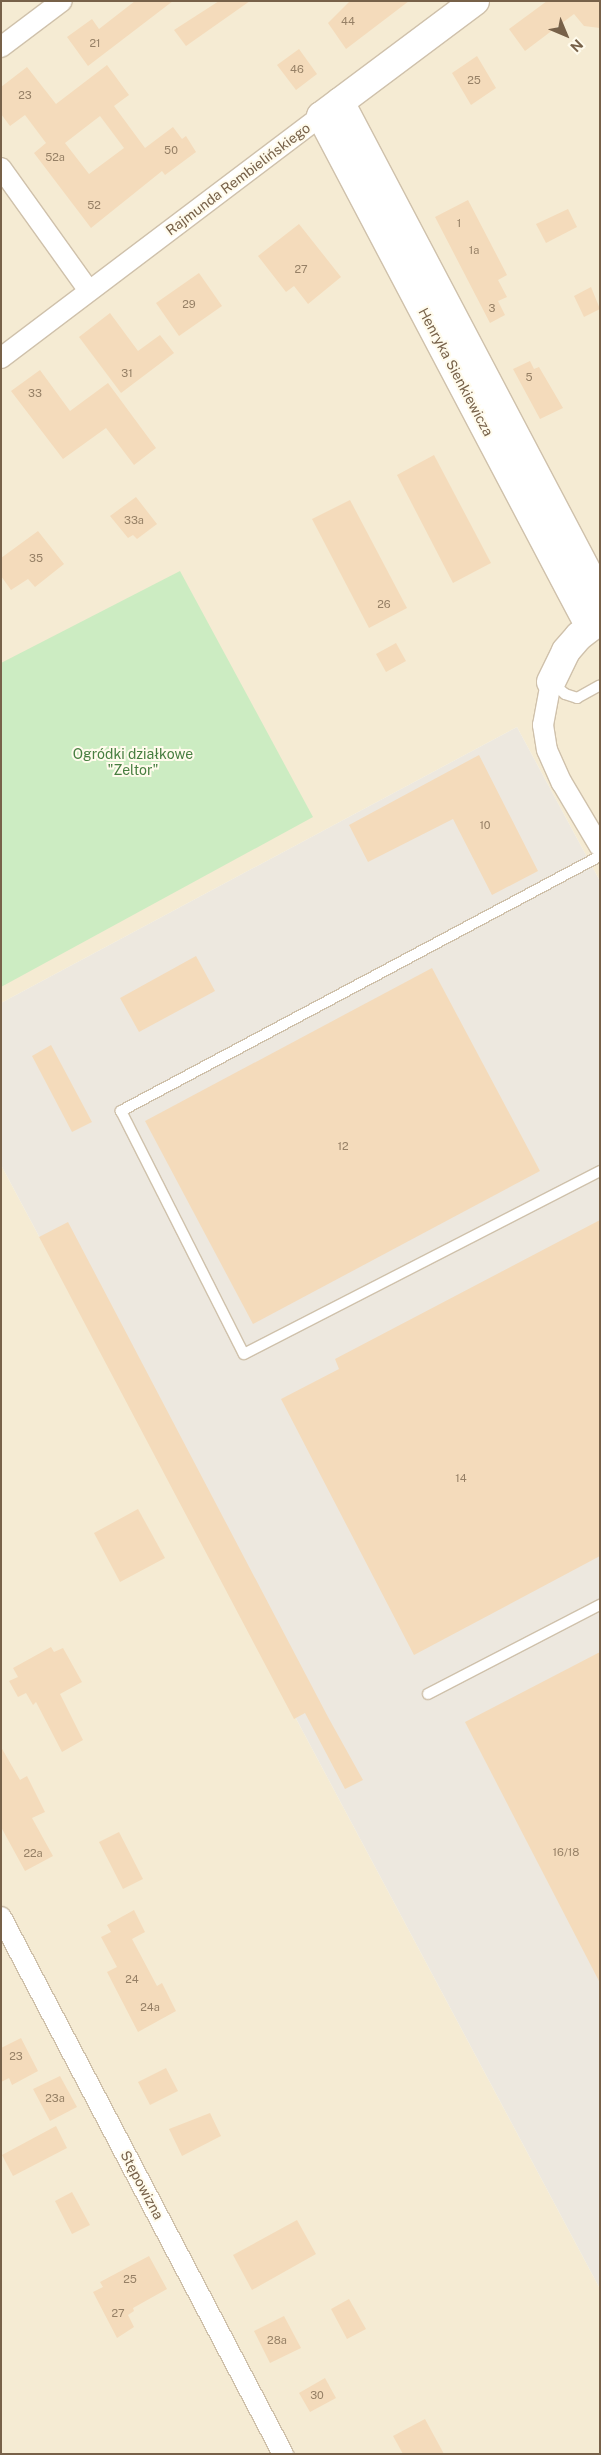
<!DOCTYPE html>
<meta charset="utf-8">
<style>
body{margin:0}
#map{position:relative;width:601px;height:2455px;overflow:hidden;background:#fdf8e5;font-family:"Public Sans",sans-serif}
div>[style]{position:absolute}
.residential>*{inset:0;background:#f5ebd3}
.industrial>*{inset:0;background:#ede8df}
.green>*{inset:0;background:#ccecc2}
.building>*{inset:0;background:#f4dbbb}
.roads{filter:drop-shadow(1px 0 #cfc1ab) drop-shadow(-1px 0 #cfc1ab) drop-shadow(0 1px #cfc1ab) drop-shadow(0 -1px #cfc1ab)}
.lane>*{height:10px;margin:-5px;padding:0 5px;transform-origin:5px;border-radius:5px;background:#fff}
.street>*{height:20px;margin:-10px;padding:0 10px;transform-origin:10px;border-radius:10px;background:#fff}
.secondary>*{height:28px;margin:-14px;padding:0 14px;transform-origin:14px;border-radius:14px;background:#fff}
span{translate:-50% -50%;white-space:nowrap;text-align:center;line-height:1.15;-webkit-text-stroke:4px #fffbec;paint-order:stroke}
.number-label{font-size:11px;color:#968066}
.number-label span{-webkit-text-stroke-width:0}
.street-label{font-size:14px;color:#776149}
.park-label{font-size:14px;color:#477e40}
.frame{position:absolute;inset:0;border:2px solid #776149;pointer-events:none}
.north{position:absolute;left:541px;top:10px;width:50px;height:50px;-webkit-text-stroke:4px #fffbec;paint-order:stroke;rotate:135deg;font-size:14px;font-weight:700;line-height:20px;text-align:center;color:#776149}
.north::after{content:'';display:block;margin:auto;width:18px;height:22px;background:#776149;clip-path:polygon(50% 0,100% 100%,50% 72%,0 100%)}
</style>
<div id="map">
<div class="residential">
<i style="clip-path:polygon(1px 1px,600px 1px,600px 881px,517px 727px,1px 1003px)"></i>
<i style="clip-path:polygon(1px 1165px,600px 2289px,600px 2454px,1px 2454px)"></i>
</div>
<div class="industrial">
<i style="clip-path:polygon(517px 727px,600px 881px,600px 2289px,1px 1165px,1px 1003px)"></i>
</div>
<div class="green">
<i style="clip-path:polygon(180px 571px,313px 817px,1px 987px,1px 663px)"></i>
</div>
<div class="building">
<i style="clip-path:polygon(135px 1px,173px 1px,88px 66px,67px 37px,92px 19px,99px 29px)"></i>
<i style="clip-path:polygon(219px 1px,250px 1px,186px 46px,174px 30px)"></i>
<i style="clip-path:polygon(350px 1px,409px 1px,346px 49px,328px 23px)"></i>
<i style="clip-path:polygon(547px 1px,600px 1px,600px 28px,584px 26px,574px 14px,525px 51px,509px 29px)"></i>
<i style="clip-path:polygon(299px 49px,317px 74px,296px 90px,277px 65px)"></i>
<i style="clip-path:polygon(477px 56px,496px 88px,471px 105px,452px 73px)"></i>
<i style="clip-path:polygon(evenodd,107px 65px,129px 95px,114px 106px,145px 148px,173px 127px,182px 139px,186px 136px,196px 152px,165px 175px,162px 171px,91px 228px,34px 153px,46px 143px,25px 115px,10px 126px,1px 114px,1px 87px,27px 67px,56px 104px,107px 65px,100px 116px,124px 148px,89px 174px,65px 143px,100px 116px)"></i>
<i style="clip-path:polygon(468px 200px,507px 275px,498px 280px,507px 297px,498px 301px,505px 315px,490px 323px,435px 217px)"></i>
<i style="clip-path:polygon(568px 209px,577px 227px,546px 243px,536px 224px)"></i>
<i style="clip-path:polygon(299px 224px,341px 277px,308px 304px,294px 286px,286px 292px,258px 256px)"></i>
<i style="clip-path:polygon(199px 273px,222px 306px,179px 336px,156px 303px)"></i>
<i style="clip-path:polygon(591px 287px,600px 309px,584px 317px,574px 296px)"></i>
<i style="clip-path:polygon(110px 313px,138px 351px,160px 335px,174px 353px,121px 393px,79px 337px)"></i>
<i style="clip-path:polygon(530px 361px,534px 369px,539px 367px,563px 408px,540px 419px,513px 369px)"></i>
<i style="clip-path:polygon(40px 370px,70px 411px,108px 383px,156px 448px,134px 465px,106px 428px,63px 459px,11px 391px)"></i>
<i style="clip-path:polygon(434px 455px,491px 563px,453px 583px,397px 475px)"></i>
<i style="clip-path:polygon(136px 497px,157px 524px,137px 539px,133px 535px,128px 538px,110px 516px)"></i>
<i style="clip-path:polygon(350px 500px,407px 608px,369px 628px,312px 519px)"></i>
<i style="clip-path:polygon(38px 531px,64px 564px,35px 587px,28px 579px,11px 590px,1px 576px,1px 558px)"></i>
<i style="clip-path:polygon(396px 643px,406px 661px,386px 672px,376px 654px)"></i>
<i style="clip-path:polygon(479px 755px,538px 871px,492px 895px,453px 819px,368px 862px,349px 825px)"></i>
<i style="clip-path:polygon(196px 956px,215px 991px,139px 1032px,120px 998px)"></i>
<i style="clip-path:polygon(432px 968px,540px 1171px,253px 1324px,145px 1121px)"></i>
<i style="clip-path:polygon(51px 1045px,92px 1122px,72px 1132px,32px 1056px)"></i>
<i style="clip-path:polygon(600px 1220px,600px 1556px,414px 1655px,281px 1399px,339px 1369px,335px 1359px)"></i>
<i style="clip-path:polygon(68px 1222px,328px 1717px,363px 1780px,345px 1789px,305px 1713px,294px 1719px,39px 1237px)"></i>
<i style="clip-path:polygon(138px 1509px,165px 1558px,120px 1582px,94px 1533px)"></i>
<i style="clip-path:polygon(51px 1647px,54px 1652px,63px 1648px,82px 1682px,60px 1694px,83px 1740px,62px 1752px,36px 1702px,33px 1705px,26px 1693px,18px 1697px,9px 1681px,18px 1677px,13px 1668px)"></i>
<i style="clip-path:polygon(600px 1652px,600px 1983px,465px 1722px)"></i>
<i style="clip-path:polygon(1px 1747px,20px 1780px,27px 1776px,45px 1812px,32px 1818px,53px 1856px,25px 1871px,1px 1827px)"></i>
<i style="clip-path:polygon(119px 1832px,143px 1879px,123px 1889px,99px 1842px)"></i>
<i style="clip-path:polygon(134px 1910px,145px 1932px,132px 1939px,157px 1986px,162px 1983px,176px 2011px,138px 2032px,107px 1972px,117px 1967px,101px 1937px,111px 1932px,107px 1925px)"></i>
<i style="clip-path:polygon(21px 2038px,38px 2071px,12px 2085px,9px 2078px,1px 2082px,1px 2048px)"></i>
<i style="clip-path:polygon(166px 2068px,178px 2091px,150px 2105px,138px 2082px)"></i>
<i style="clip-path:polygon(60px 2076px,77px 2107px,50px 2121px,33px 2089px)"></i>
<i style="clip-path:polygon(210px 2113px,221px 2136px,182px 2156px,169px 2129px)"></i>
<i style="clip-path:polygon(56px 2126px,67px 2148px,13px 2176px,2px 2155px)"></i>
<i style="clip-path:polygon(72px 2192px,90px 2225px,72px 2234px,55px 2201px)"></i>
<i style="clip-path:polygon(297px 2220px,316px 2254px,252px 2290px,233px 2255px)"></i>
<i style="clip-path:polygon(149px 2256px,167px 2289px,133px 2308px,134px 2311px,128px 2315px,134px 2327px,117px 2338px,93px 2292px,103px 2287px,100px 2282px)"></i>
<i style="clip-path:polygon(349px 2299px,366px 2329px,347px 2339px,331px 2309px)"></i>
<i style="clip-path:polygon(284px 2316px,301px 2348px,270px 2363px,254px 2331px)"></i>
<i style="clip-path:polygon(325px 2378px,336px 2398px,310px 2412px,299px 2393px)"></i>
<i style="clip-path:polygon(425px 2419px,444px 2454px,403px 2454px,393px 2436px)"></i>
</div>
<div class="roads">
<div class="lane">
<i style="left:552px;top:683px;width:17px;rotate:40deg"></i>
<i style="left:565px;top:694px;width:13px;rotate:18deg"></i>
<i style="left:577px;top:698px;width:26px;rotate:-29deg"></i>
<i style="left:600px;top:856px;width:543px;rotate:151.97deg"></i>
<i style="left:121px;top:1111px;width:272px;rotate:63.2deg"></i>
<i style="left:244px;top:1354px;width:400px;rotate:-27.2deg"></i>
<i style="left:428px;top:1694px;width:194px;rotate:-27.4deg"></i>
</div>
<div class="street">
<i style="left:1px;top:47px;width:76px;rotate:-37deg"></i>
<i style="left:1px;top:168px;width:151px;rotate:54.4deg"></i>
<i style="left:1px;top:358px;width:401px;rotate:-37.1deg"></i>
<i style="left:551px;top:682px;width:44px;rotate:100.5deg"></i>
<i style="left:543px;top:725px;width:25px;rotate:81deg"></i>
<i style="left:547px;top:750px;width:36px;rotate:66deg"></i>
<i style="left:562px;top:783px;width:74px;rotate:59.3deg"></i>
<i style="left:1px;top:1917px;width:607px;rotate:62.29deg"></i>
</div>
<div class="secondary">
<i style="left:475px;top:1px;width:192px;rotate:143.2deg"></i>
<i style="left:321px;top:116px;width:577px;rotate:62.24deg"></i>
<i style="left:340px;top:102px;width:558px;rotate:62.24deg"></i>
<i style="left:551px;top:682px;width:34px;rotate:-64deg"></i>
<i style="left:566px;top:651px;width:20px;rotate:-49deg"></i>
<i style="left:579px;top:636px;width:26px;rotate:-37deg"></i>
</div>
</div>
<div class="number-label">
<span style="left:348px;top:21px">44</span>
<span style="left:95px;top:43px">21</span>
<span style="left:297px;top:69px">46</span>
<span style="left:474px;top:80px">25</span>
<span style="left:25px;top:95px">23</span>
<span style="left:171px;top:150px">50</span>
<span style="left:55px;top:157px">52a</span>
<span style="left:94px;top:205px">52</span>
<span style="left:459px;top:223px">1</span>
<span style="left:474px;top:250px">1a</span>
<span style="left:301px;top:269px">27</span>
<span style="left:189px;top:304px">29</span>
<span style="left:492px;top:308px">3</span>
<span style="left:127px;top:373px">31</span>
<span style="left:529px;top:377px">5</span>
<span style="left:35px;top:393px">33</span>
<span style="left:134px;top:520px">33a</span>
<span style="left:36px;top:558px">35</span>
<span style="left:384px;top:604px">26</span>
<span style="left:485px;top:825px">10</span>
<span style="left:343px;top:1146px">12</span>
<span style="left:461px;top:1478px">14</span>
<span style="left:566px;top:1852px">16/18</span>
<span style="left:33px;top:1853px">22a</span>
<span style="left:132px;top:1979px">24</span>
<span style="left:150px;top:2007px">24a</span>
<span style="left:16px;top:2056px">23</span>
<span style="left:55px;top:2098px">23a</span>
<span style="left:130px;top:2279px">25</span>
<span style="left:118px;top:2313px">27</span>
<span style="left:277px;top:2340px">28a</span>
<span style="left:317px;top:2395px">30</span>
</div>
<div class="street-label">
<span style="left:238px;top:179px;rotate:-37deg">Rajmunda Rembielińskiego</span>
<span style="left:456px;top:372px;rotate:62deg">Henryka Sienkiewicza</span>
<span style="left:142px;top:2185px;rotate:62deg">Stępowizna</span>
</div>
<div class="park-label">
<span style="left:133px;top:762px">Ogródki działkowe<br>"Zeltor"</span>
</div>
<div class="frame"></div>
<div class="north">N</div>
</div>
